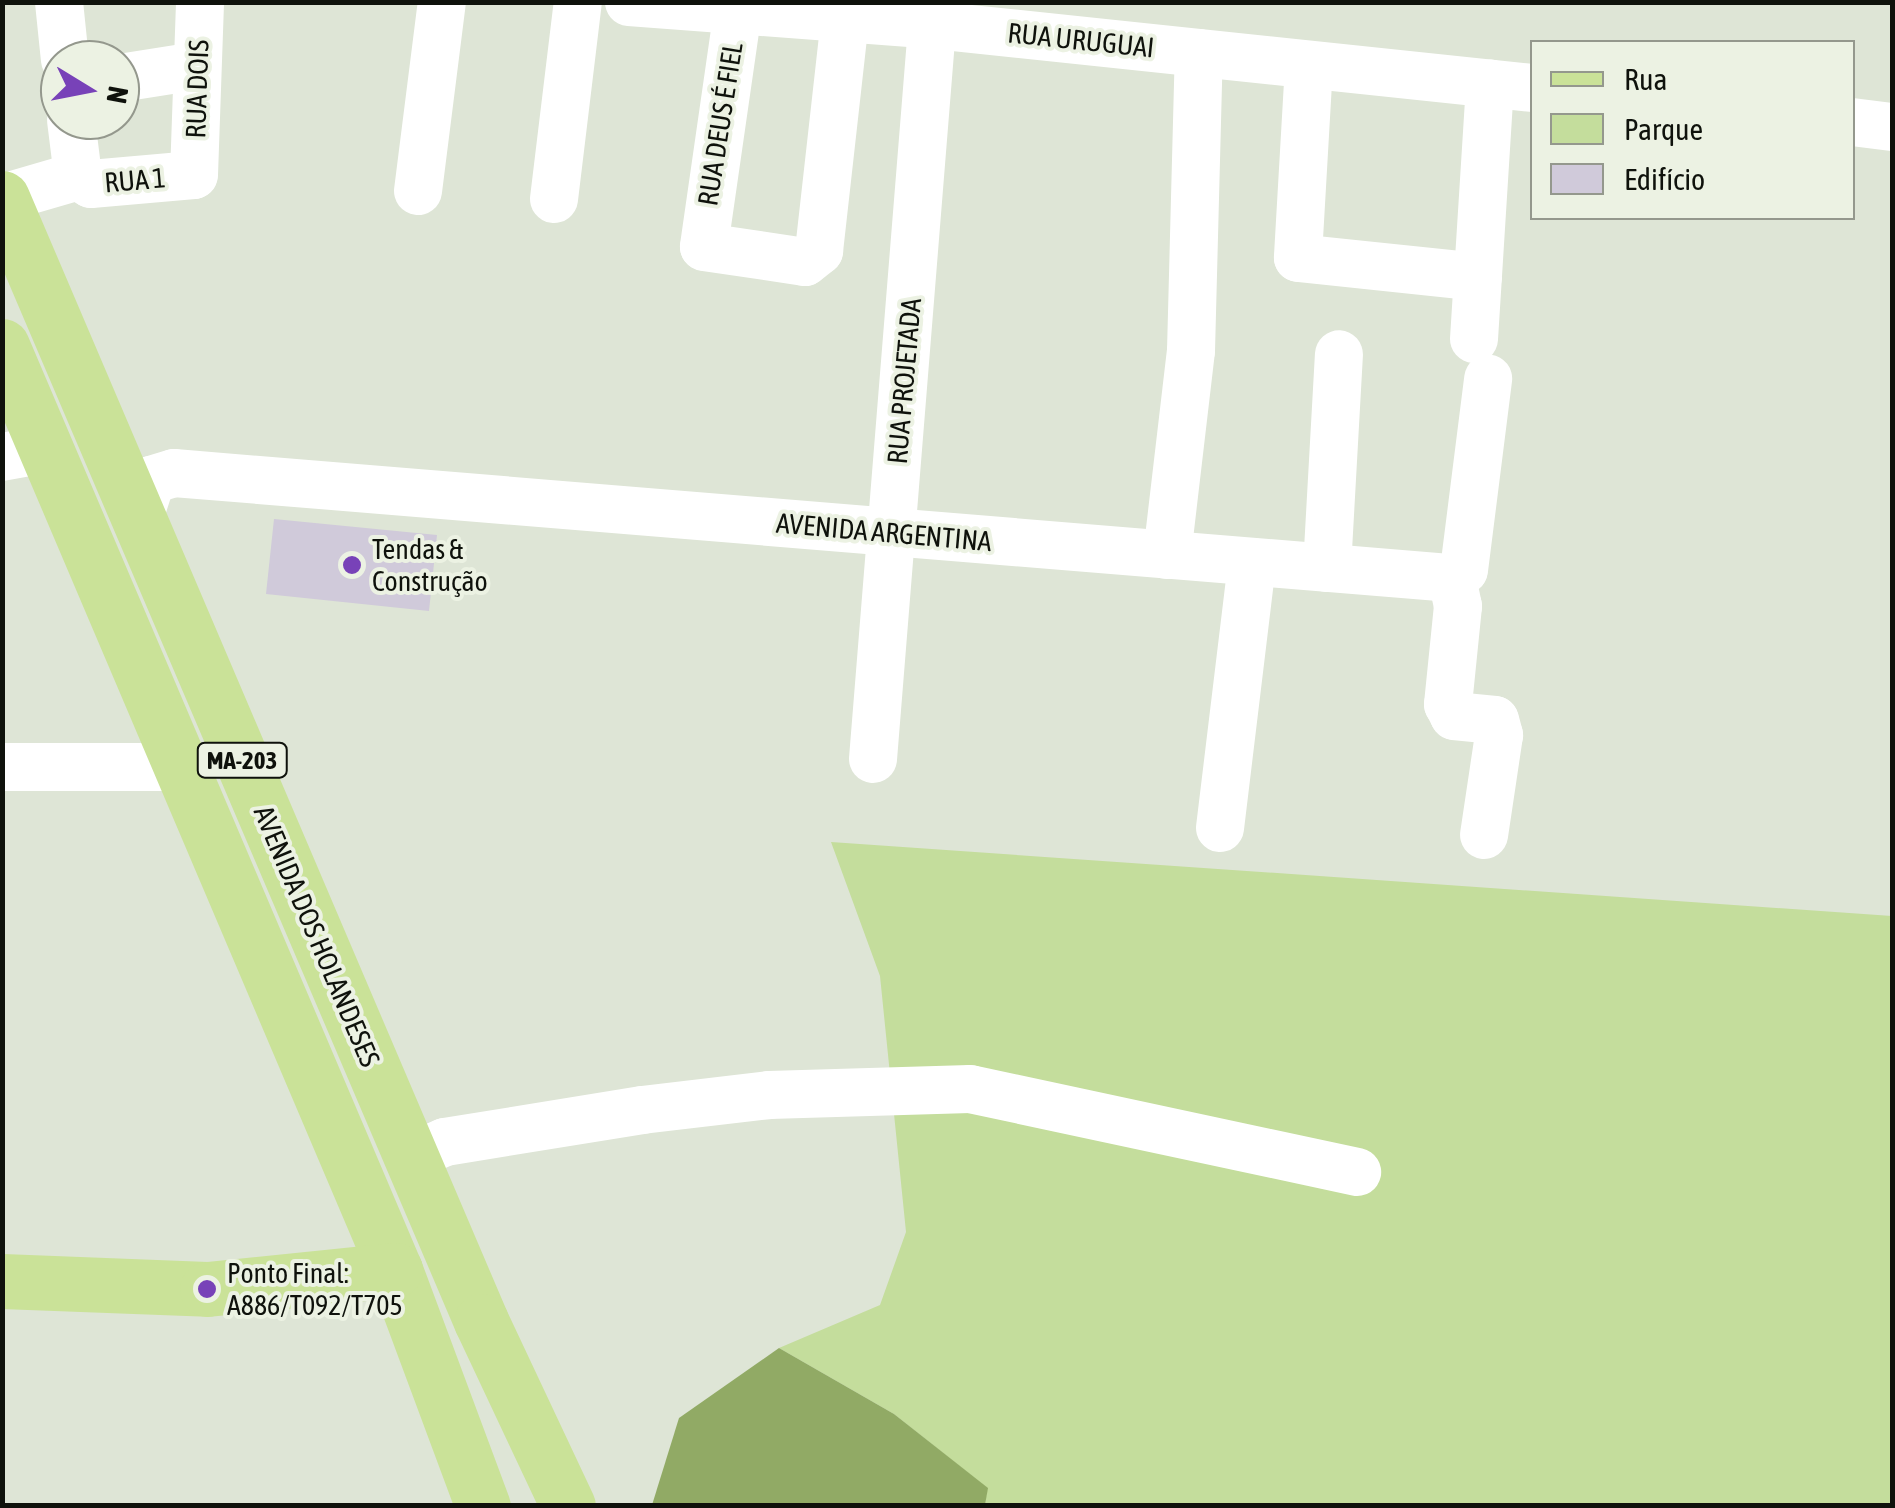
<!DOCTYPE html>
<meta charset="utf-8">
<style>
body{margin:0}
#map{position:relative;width:1895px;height:1508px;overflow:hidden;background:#dee5d6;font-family:"Asap Condensed",sans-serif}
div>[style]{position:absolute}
.green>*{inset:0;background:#c4dd9c}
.forest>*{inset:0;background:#91aa65}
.building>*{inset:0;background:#d0cada}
.minor>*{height:48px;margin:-24px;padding:0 24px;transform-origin:24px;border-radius:24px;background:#fff}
.major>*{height:55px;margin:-27.5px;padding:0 27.5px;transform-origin:27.5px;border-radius:27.5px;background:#cae298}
.dots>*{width:28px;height:28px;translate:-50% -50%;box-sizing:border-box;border:5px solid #ecf2e3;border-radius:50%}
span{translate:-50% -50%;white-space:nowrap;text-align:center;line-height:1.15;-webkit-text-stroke:8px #ecf2e3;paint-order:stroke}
.shield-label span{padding:2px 8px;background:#ecf2e3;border:2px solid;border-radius:8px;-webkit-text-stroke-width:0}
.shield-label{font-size:25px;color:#0f120c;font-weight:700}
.street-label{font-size:28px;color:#0f120c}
.poi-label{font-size:28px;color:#0f120c}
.left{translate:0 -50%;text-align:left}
.frame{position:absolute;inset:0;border:5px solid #0f120c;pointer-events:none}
.legend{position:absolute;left:1530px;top:40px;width:325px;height:180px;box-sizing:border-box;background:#ecf2e3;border:2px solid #94988d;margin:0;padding:12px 18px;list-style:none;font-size:30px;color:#0f120c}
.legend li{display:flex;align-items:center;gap:20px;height:50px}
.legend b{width:50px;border:2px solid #94988d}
.north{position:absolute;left:40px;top:40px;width:100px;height:100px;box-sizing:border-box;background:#ecf2e3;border:2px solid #94988d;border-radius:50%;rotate:100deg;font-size:28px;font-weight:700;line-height:40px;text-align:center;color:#0f120c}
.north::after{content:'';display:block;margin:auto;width:35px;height:45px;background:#7842b8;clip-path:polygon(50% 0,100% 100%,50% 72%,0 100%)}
</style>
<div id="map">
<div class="green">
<i style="clip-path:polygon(831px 842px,1892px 916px,1892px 1505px,985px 1505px,987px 1488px,894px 1414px,779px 1348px,880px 1305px,906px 1232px,880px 976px)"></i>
</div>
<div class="forest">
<i style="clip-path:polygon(779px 1348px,894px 1414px,988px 1488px,985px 1505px,652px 1505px,679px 1418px)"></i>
</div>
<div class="building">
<i style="clip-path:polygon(274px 519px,437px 535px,429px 611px,266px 594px)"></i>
</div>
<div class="minor">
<i style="left:59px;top:2px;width:58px;rotate:84.1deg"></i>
<i style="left:629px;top:2px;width:305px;rotate:4.3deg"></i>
<i style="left:933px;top:25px;width:602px;rotate:6deg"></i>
<i style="left:738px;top:10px;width:239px;rotate:98.2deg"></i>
<i style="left:704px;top:247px;width:102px;rotate:8.4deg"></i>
<i style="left:805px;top:262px;width:18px;rotate:-38deg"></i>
<i style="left:819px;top:251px;width:234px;rotate:-83.6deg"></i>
<i style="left:1309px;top:65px;width:193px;rotate:93.3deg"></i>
<i style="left:1298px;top:258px;width:181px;rotate:6deg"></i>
<i style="left:120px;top:78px;width:77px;rotate:-9deg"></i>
<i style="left:1852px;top:122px;width:40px;rotate:7.1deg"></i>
<i style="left:78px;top:176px;width:15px;rotate:32deg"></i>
<i style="left:91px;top:184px;width:103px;rotate:-5deg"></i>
<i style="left:194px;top:175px;width:173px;rotate:-88deg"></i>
<i style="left:418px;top:191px;width:191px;rotate:-82.8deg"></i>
<i style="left:3px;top:198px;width:78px;rotate:-16.3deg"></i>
<i style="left:78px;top:176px;width:56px;rotate:-97.1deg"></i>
<i style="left:554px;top:199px;width:198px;rotate:-83.1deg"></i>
<i style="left:1474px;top:339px;width:256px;rotate:-86.4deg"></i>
<i style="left:2px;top:457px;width:45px;rotate:-10.3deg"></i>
<i style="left:139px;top:518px;width:40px;rotate:-72deg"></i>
<i style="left:151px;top:480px;width:24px;rotate:-17deg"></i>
<i style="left:174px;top:473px;width:1282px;rotate:4.7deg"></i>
<i style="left:1452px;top:578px;width:14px;rotate:-34deg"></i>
<i style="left:1464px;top:570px;width:193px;rotate:-82.8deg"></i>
<i style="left:1167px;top:555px;width:205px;rotate:-83.3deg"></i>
<i style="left:1191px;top:351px;width:298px;rotate:-88.5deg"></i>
<i style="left:1327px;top:568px;width:214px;rotate:-86.8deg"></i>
<i style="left:1452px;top:578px;width:29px;rotate:78deg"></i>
<i style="left:1458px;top:606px;width:99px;rotate:95.8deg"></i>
<i style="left:1448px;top:704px;width:13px;rotate:63deg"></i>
<i style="left:1454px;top:716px;width:41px;rotate:5.6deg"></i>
<i style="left:1495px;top:720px;width:16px;rotate:75deg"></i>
<i style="left:1499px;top:735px;width:101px;rotate:98.5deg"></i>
<i style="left:873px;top:759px;width:759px;rotate:-85.39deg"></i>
<i style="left:2px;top:767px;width:179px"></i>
<i style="left:1220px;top:828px;width:268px;rotate:-83.1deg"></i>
<i style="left:411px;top:1157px;width:37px;rotate:-24deg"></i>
<i style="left:445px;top:1142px;width:200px;rotate:-9.2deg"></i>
<i style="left:642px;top:1110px;width:128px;rotate:-6.7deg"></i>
<i style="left:769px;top:1095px;width:201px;rotate:-1.7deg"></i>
<i style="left:970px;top:1089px;width:396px;rotate:12.1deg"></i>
</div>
<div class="major">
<i style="left:2px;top:198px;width:1221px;rotate:66.9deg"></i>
<i style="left:481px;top:1321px;width:204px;rotate:64.8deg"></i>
<i style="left:2px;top:346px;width:1004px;rotate:66.96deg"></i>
<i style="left:395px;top:1270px;width:252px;rotate:69.6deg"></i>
<i style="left:2px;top:1281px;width:205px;rotate:2.2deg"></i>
<i style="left:207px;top:1289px;width:189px;rotate:-5.8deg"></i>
</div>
<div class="dots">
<i style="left:352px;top:565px;background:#7842b8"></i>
<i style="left:207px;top:1289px;background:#7842b8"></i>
</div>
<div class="shield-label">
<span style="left:242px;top:760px">MA-203</span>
</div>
<div class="street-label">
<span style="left:1081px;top:40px;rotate:6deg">RUA URUGUAI</span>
<span style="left:197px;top:89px;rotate:-88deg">RUA DOIS</span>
<span style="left:720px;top:124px;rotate:-81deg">RUA DEUS É FIEL</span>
<span style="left:135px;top:180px;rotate:-5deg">RUA 1</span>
<span style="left:904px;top:381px;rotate:-85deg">RUA PROJETADA</span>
<span style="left:884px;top:532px;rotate:5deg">AVENIDA ARGENTINA</span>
<span style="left:317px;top:936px;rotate:67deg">AVENIDA DOS HOLANDESES</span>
</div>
<div class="poi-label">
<span class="left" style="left:372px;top:565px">Tendas &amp;<br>Construção</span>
<span class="left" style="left:227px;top:1289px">Ponto Final:<br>A886/T092/T705</span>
</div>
<div class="frame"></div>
<ul class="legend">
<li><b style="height:12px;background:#cae298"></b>Rua</li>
<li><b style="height:28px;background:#c4dd9c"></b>Parque</li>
<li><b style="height:28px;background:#d0cada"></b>Edifício</li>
</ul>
<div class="north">N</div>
</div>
